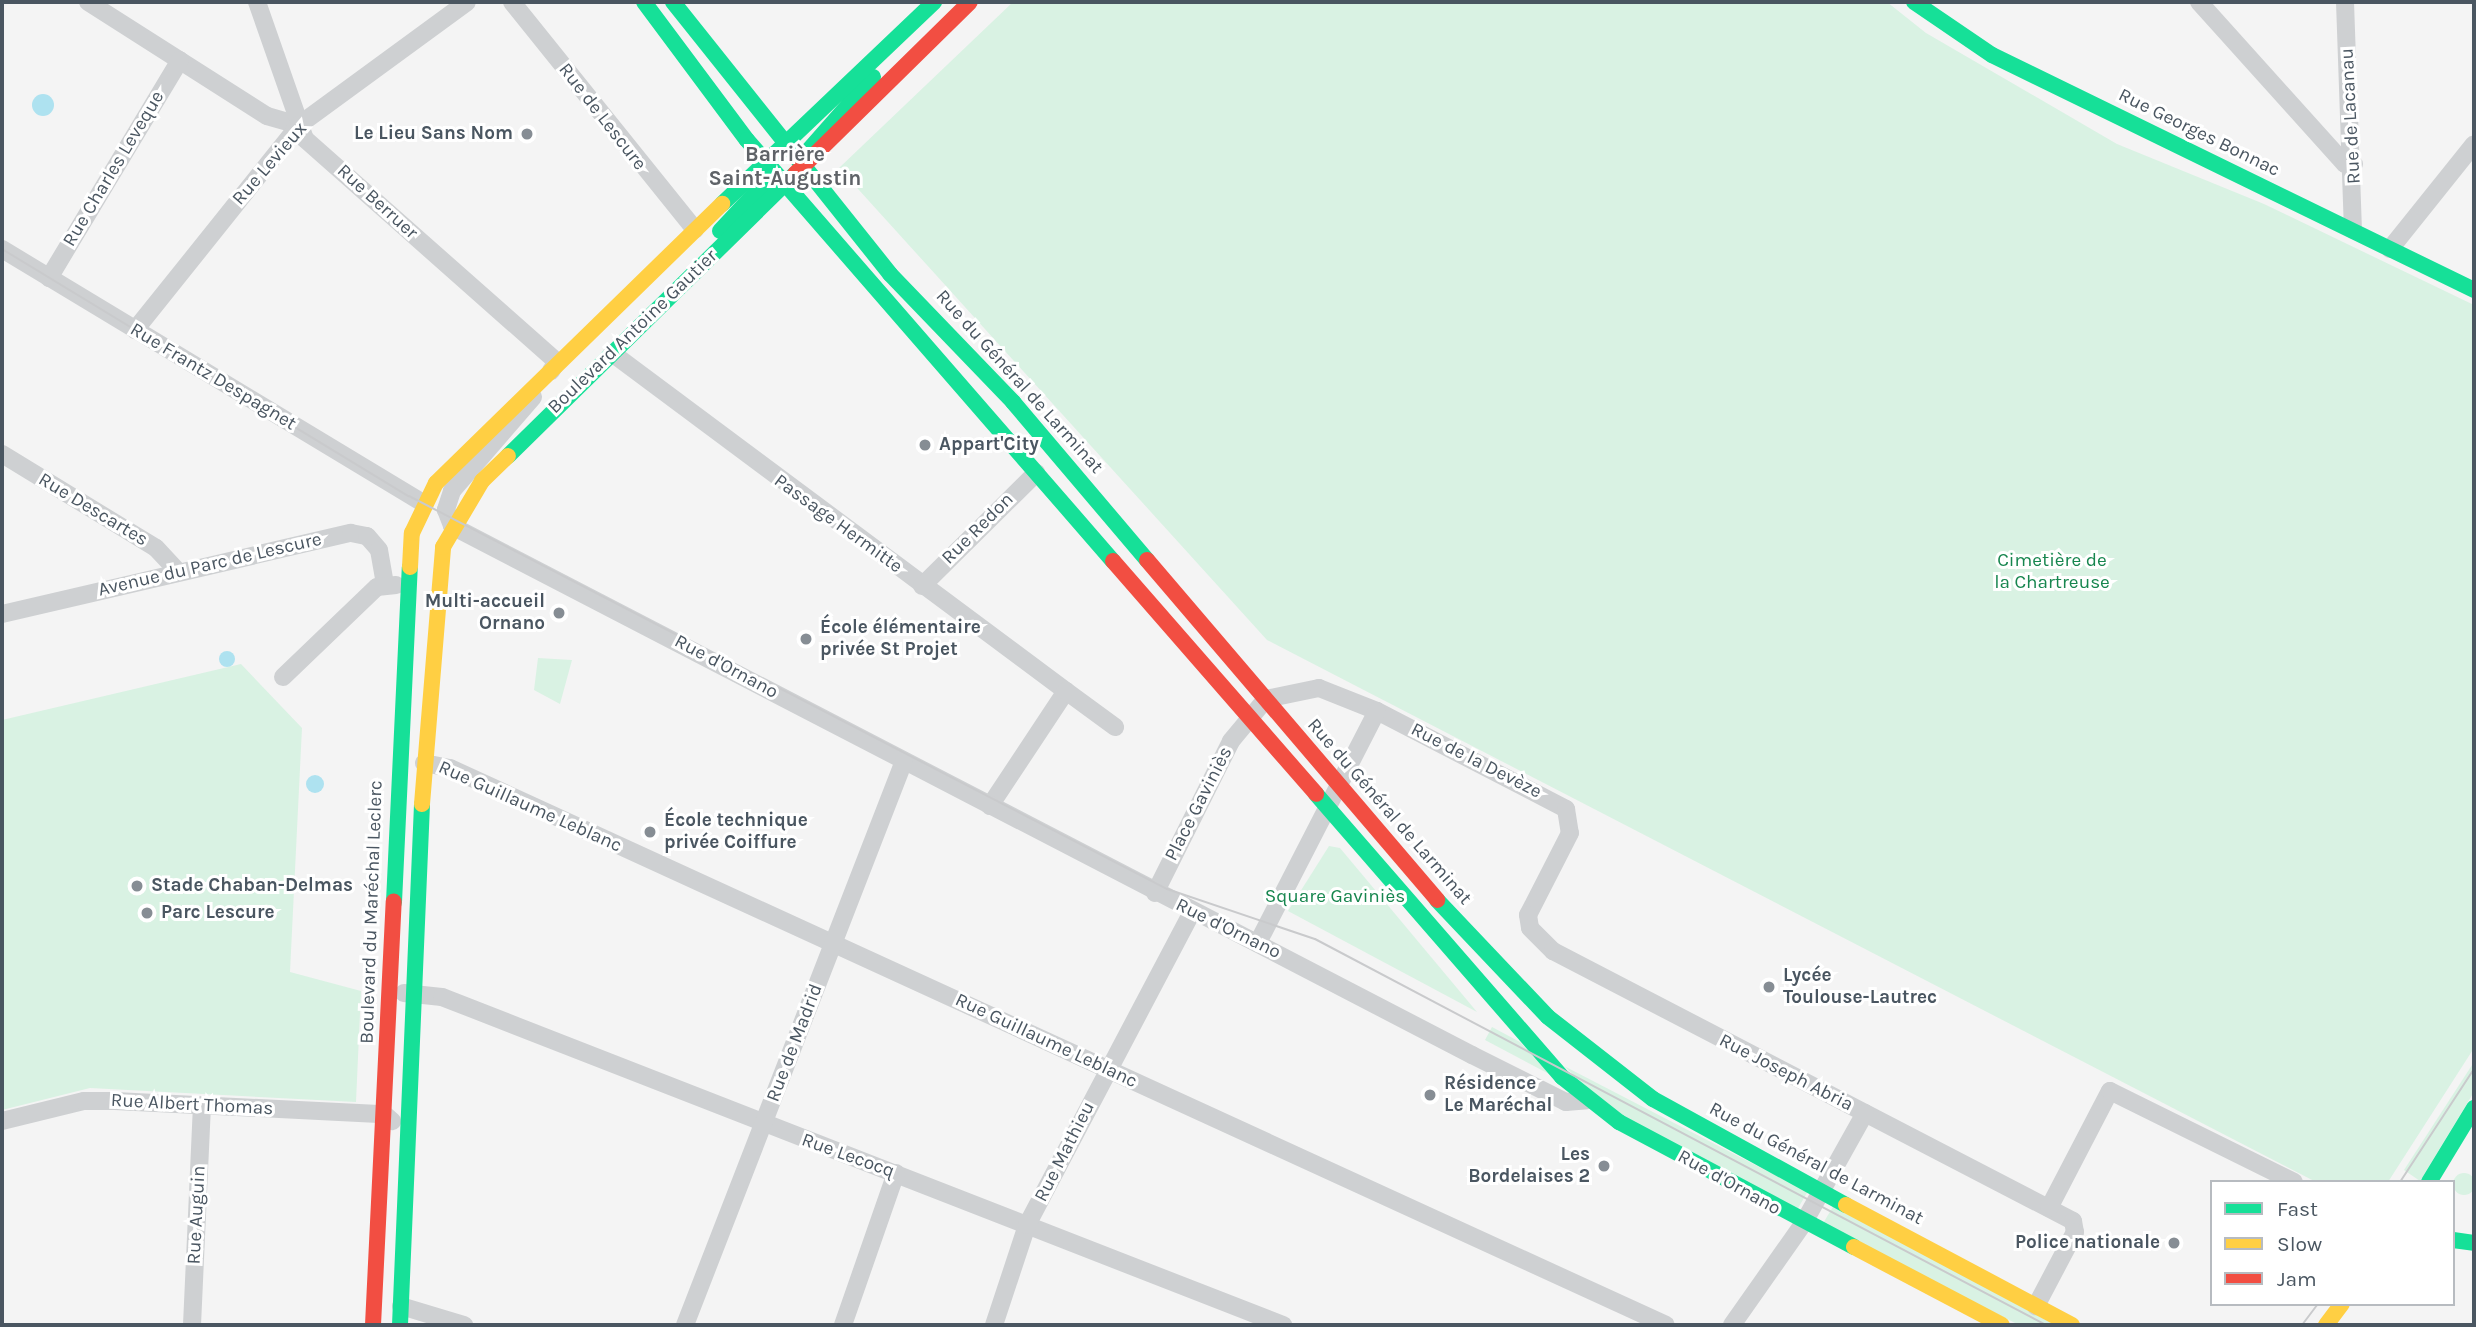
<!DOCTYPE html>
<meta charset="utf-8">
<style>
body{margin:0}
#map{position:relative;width:2476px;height:1327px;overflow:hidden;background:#f4f4f4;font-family:Karla,sans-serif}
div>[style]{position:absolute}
.green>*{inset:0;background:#d9f2e3}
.round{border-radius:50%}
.water>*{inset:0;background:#aee2f0}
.street>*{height:18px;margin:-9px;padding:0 9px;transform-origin:9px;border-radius:9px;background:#ced0d2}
.fast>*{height:16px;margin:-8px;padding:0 8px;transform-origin:8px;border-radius:8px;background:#16e098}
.slow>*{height:16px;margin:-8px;padding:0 8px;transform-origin:8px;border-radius:8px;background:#ffcf43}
.jam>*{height:16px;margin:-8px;padding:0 8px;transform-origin:8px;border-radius:8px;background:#f24e42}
.tram>*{height:2px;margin:-1px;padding:0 1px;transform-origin:1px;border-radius:1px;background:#c9cacc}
.dots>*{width:19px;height:19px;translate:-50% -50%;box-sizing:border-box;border:4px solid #fff;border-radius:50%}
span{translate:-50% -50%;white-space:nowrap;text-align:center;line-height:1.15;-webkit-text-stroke:6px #fff;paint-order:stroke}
.street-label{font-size:19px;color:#4a5661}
.poi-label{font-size:19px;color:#4a5661;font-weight:700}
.right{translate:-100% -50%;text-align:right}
.left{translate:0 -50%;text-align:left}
.park-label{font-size:19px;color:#17864f}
.neighbourhood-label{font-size:21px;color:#5f6368;font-weight:700}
.frame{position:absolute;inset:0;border:4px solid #4a5661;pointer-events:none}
.legend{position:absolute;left:2210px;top:1180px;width:245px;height:126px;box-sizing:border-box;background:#fff;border:2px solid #b7bbc0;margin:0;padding:9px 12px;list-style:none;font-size:21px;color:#4a5661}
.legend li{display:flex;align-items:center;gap:14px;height:35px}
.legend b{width:35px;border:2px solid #b7bbc0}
</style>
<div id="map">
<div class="green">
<i style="clip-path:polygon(1013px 2px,1887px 2px,1926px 33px,2117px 144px,2264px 204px,2474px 305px,2474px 1048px,2388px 1182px,2316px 1182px,1267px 640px,839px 168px)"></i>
<i style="clip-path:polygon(538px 658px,572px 660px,560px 704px,534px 690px)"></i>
<i style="clip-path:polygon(241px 664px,302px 728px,290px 972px,361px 991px,356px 1102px,90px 1088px,2px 1110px,2px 720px)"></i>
<i style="clip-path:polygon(1329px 846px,1340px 848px,1477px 1012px,1288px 911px)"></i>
<i style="clip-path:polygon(1492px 1027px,1520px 1042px,1549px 1074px,1485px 1040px)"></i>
<i style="clip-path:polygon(2474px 1062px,2474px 1092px,2420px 1181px,2404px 1170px)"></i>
<i style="clip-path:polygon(1564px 1066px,1765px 1170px,1808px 1191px,1797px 1210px,1621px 1118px)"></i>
<i class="round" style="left:2453px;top:1173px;width:22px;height:22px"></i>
<i style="clip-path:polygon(1834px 1205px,2055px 1325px,2019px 1325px,1822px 1225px)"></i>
</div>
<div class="water">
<i class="round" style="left:32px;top:94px;width:22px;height:22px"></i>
<i class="round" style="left:219px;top:651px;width:16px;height:16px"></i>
<i class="round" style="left:306px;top:775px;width:18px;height:18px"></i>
</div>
<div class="street">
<i style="left:88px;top:2px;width:212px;rotate:32.5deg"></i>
<i style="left:267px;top:116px;width:33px;rotate:16deg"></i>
<i style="left:257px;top:2px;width:145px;rotate:70.7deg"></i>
<i style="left:305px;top:139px;width:337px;rotate:41.5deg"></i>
<i style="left:557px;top:362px;width:11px;rotate:124deg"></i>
<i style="left:512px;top:2px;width:292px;rotate:51.2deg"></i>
<i style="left:2199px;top:2px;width:218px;rotate:48deg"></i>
<i style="left:2345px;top:164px;width:9px"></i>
<i style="left:2345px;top:2px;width:228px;rotate:88deg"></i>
<i style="left:2px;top:249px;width:493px;rotate:31.1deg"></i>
<i style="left:2390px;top:249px;width:134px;rotate:-51.3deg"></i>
<i style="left:49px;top:278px;width:254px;rotate:-59deg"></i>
<i style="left:135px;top:330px;width:263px;rotate:-51.3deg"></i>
<i style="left:299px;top:125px;width:208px;rotate:-36.2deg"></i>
<i style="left:612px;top:353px;width:566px;rotate:36.67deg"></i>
<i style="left:1066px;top:691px;width:138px;rotate:123.5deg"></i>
<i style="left:533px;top:397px;width:124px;rotate:130.8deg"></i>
<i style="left:452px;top:491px;width:20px;rotate:108deg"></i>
<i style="left:446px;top:510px;width:17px;rotate:69deg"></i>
<i style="left:452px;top:526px;width:1149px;rotate:27.41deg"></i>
<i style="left:1472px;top:1055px;width:105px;rotate:26.6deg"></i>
<i style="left:1566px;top:1102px;width:21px;rotate:-5deg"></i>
<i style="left:2px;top:454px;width:180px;rotate:31.4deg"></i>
<i style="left:156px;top:548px;width:33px;rotate:47deg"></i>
<i style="left:922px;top:586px;width:161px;rotate:-44.7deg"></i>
<i style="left:2px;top:614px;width:358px;rotate:-13.1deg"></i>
<i style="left:351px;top:533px;width:16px;rotate:11deg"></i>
<i style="left:367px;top:536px;width:18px;rotate:49deg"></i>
<i style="left:379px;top:550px;width:35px;rotate:80deg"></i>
<i style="left:283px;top:677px;width:130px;rotate:-43.8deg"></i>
<i style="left:377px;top:587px;width:19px;rotate:-6deg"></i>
<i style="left:1066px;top:691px;width:61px;rotate:36.3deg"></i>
<i style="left:1377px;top:711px;width:213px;rotate:27.4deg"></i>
<i style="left:1566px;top:809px;width:24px;rotate:81deg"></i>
<i style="left:1570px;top:833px;width:92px;rotate:117.1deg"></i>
<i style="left:1528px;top:915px;width:13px;rotate:81deg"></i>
<i style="left:1530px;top:928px;width:33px;rotate:45deg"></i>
<i style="left:1553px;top:951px;width:586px;rotate:27.44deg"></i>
<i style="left:2073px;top:1221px;width:11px;rotate:80deg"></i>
<i style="left:2075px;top:1232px;width:84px;rotate:117.8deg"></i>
<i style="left:424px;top:763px;width:26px;rotate:11deg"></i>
<i style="left:450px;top:768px;width:1337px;rotate:24.61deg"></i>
<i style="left:1155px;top:893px;width:170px;rotate:-63.4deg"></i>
<i style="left:1231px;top:741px;width:55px;rotate:-50.2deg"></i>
<i style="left:1266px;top:699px;width:54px;rotate:-11.7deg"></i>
<i style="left:1319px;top:688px;width:62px;rotate:21.6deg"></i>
<i style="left:1377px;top:711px;width:261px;rotate:117.2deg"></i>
<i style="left:404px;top:993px;width:38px;rotate:6deg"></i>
<i style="left:442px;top:997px;width:903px;rotate:21.31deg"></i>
<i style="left:2px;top:1121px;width:84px;rotate:-13.7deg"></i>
<i style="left:84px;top:1101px;width:31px"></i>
<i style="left:115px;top:1101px;width:269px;rotate:2.8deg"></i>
<i style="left:384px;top:1114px;width:11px;rotate:41deg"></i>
<i style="left:2049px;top:1208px;width:132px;rotate:-62.5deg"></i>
<i style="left:2110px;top:1091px;width:205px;rotate:26.3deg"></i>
<i style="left:401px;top:1306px;width:66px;rotate:16.8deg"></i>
<i style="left:192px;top:1325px;width:220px;rotate:-87.4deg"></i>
<i style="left:685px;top:1325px;width:605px;rotate:-68.78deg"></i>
<i style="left:843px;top:1325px;width:161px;rotate:-70.8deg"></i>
<i style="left:994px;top:1325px;width:105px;rotate:-71.7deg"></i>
<i style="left:1027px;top:1225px;width:354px;rotate:-62.2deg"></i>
<i style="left:1732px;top:1325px;width:123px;rotate:-54.9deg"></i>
<i style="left:1803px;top:1224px;width:127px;rotate:-60.8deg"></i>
</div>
<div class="fast">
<i style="left:644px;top:2px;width:172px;rotate:53.3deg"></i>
<i style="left:747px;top:140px;width:558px;rotate:49deg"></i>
<i style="left:673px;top:2px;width:348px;rotate:51.4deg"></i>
<i style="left:890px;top:274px;width:178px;rotate:46.1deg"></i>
<i style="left:1013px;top:402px;width:207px;rotate:49.7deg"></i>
<i style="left:1914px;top:2px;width:94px;rotate:34.2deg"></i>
<i style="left:1992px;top:55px;width:536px;rotate:25.99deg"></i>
<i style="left:799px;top:161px;width:112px;rotate:-48.6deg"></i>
<i style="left:722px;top:204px;width:293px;rotate:-43.6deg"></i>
<i style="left:720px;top:231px;width:78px;rotate:-47.1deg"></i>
<i style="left:508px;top:456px;width:402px;rotate:-44.5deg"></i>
<i style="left:1316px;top:794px;width:375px;rotate:49deg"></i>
<i style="left:1562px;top:1077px;width:73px;rotate:38.3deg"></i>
<i style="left:1619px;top:1122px;width:266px;rotate:28deg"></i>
<i style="left:1437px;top:900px;width:161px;rotate:46.5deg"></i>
<i style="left:1548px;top:1017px;width:133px;rotate:38deg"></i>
<i style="left:1653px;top:1099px;width:220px;rotate:28.8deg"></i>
<i style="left:394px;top:902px;width:335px;rotate:-87.3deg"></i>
<i style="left:2429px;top:1182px;width:87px;rotate:-58.7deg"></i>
<i style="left:2453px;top:1240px;width:21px;rotate:8deg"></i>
<i style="left:400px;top:1325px;width:521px;rotate:-87.58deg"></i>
</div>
<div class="slow">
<i style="left:410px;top:567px;width:34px;rotate:-87deg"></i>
<i style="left:412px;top:533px;width:55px;rotate:-64.4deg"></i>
<i style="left:436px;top:483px;width:400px;rotate:-44.3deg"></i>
<i style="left:422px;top:804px;width:258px;rotate:-85.3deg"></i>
<i style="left:443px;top:547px;width:77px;rotate:-59.4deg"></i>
<i style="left:482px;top:481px;width:36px;rotate:-44deg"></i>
<i style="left:1846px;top:1205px;width:256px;rotate:28deg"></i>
<i style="left:1854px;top:1247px;width:167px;rotate:27.8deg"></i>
<i style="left:2326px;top:1325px;width:26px;rotate:-53deg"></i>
</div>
<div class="jam">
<i style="left:795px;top:174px;width:245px;rotate:-44.5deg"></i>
<i style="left:1147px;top:560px;width:447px;rotate:49.5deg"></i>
<i style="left:1113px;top:561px;width:309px;rotate:48.9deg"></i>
<i style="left:373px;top:1325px;width:424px;rotate:-87.2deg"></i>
</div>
<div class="tram">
<i style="left:2px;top:249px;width:476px;rotate:31.3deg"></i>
<i style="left:409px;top:496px;width:854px;rotate:27.41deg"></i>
<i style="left:1167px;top:889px;width:156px;rotate:18.7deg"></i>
<i style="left:1315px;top:939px;width:827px;rotate:27.84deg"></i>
<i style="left:2400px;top:1182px;width:135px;rotate:-56.8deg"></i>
<i style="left:2302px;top:1325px;width:26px;rotate:-53deg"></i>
</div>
<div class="dots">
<i style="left:527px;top:134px;background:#868d94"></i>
<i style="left:925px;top:445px;background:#868d94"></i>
<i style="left:559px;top:613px;background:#868d94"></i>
<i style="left:806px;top:639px;background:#868d94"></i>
<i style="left:650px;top:832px;background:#868d94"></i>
<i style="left:137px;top:886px;background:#868d94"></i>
<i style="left:147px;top:913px;background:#868d94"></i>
<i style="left:1769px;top:987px;background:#868d94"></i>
<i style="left:1430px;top:1095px;background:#868d94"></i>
<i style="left:1604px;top:1166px;background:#868d94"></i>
<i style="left:2174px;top:1243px;background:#868d94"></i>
</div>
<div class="street-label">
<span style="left:2351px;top:116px;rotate:-93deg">Rue de Lacanau</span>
<span style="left:602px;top:117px;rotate:52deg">Rue de Lescure</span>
<span style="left:2199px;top:133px;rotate:26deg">Rue Georges Bonnac</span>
<span style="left:270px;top:164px;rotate:-49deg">Rue Levieux</span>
<span style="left:114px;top:169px;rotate:-59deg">Rue Charles Leveque</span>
<span style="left:377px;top:202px;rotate:42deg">Rue Berruer</span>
<span style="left:633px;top:332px;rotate:-44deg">Boulevard Antoine Gautier</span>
<span style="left:213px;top:377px;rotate:31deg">Rue Frantz Despagnet</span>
<span style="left:1019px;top:382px;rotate:48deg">Rue du Général de Larminat</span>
<span style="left:93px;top:510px;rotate:31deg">Rue Descartes</span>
<span style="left:838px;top:524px;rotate:36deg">Passage Hermitte</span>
<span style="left:978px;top:529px;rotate:-45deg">Rue Redon</span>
<span style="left:210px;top:565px;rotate:-13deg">Avenue du Parc de Lescure</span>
<span style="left:726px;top:667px;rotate:28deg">Rue d'Ornano</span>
<span style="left:1476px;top:761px;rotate:27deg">Rue de la Devèze</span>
<span style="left:1199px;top:804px;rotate:-63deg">Place Gaviniès</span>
<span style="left:530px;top:807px;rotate:24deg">Rue Guillaume Leblanc</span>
<span style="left:1389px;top:812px;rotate:49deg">Rue du Général de Larminat</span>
<span style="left:372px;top:912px;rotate:-88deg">Boulevard du Maréchal Leclerc</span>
<span style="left:1228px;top:929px;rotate:26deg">Rue d'Ornano</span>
<span style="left:1046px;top:1041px;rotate:25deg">Rue Guillaume Leblanc</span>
<span style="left:795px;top:1043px;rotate:-69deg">Rue de Madrid</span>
<span style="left:1786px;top:1073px;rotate:27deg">Rue Joseph Abria</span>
<span style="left:192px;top:1105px;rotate:3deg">Rue Albert Thomas</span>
<span style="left:1065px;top:1152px;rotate:-63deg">Rue Mathieu</span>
<span style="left:848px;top:1156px;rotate:20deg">Rue Lecocq</span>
<span style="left:1816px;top:1164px;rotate:28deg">Rue du Général de Larminat</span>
<span style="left:1729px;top:1183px;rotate:29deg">Rue d'Ornano</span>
<span style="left:197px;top:1215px;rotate:-87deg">Rue Auguin</span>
</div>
<div class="poi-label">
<span class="right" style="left:513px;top:134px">Le Lieu Sans Nom</span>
<span class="left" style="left:939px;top:445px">Appart'City</span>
<span class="right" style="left:545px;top:613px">Multi-accueil<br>Ornano</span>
<span class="left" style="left:820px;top:639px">École élémentaire<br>privée St Projet</span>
<span class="left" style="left:664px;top:832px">École technique<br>privée Coiffure</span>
<span class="left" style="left:151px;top:886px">Stade Chaban-Delmas</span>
<span class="left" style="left:161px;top:913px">Parc Lescure</span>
<span class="left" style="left:1783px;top:987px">Lycée<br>Toulouse-Lautrec</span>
<span class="left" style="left:1444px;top:1095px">Résidence<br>Le Maréchal</span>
<span class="right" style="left:1590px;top:1166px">Les<br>Bordelaises 2</span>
<span class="right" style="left:2160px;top:1243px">Police nationale</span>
</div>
<div class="park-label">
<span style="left:2052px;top:572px">Cimetière de<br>la Chartreuse</span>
<span style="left:1335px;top:897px">Square Gaviniès</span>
</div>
<div class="neighbourhood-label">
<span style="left:785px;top:166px">Barrière<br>Saint-Augustin</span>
</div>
<div class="frame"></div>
<ul class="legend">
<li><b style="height:9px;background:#16e098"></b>Fast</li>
<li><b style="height:9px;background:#ffcf43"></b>Slow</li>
<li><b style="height:9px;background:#f24e42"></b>Jam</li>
</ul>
</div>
